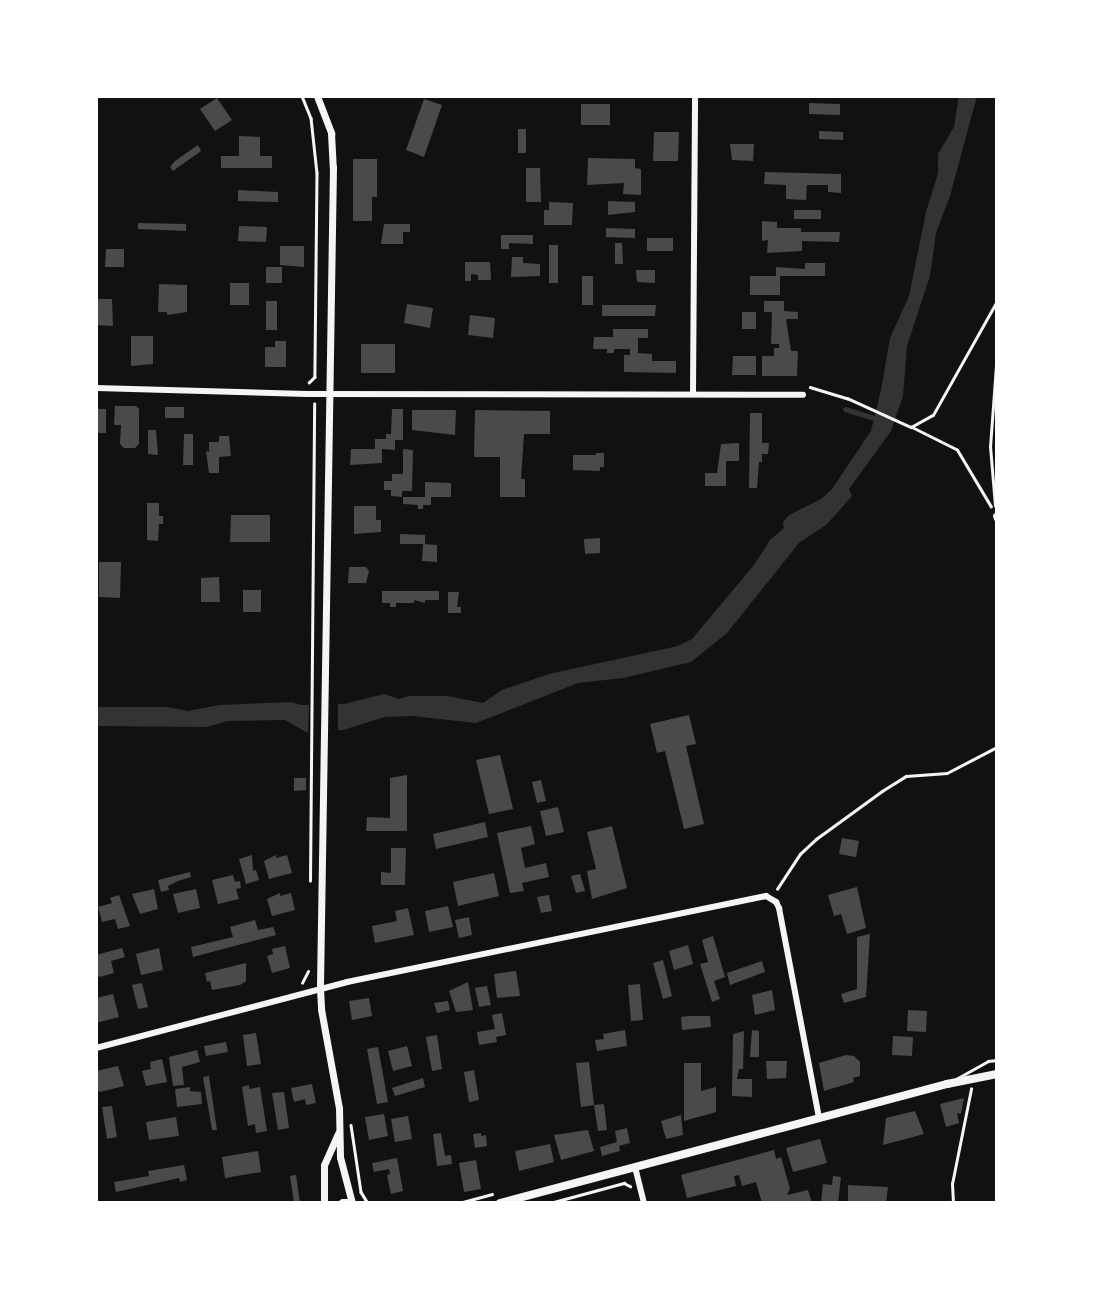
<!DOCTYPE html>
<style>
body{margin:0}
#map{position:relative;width:1093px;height:1299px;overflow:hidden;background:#111;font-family:Rubik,sans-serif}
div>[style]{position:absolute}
.water>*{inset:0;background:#333}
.pier>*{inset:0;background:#111}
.stream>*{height:4.5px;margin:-2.25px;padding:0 2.25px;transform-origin:2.25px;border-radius:2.25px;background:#333}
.building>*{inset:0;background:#4a4a4a}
.path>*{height:2.5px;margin:-1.25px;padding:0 1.25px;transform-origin:1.25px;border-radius:1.25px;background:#f5f5f5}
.service>*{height:2.5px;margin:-1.25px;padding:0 1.25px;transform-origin:1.25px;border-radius:1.25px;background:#f5f5f5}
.minor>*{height:6px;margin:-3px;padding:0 3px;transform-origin:3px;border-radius:3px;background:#f5f5f5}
.tertiary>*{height:7px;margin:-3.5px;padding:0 3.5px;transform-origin:3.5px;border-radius:3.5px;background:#f5f5f5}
.secondary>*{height:8px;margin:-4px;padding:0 4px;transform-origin:4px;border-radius:4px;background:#f5f5f5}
span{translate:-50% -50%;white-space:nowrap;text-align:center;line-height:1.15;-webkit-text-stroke:7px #fff;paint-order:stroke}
.frame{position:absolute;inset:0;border:98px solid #fff;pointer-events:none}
</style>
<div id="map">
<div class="water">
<i style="clip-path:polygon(959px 96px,977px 96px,950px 196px,936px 233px,930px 276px,907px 346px,903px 396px,891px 431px,849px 489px,852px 496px,837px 513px,826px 525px,799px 543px,727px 633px,691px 662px,623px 678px,578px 683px,476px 723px,412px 716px,385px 717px,343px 730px,306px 732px,285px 720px,228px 721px,207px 727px,96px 726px,96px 707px,168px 707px,188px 711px,219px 705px,291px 702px,301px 705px,344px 704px,384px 694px,399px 699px,409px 696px,447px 696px,483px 703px,502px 690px,549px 674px,678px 646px,692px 639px,754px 565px,770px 540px,784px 528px,783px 522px,789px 515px,821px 499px,832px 489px,871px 431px,881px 390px,890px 338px,909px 296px,926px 212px,938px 173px,938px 154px,954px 127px)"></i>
</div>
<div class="pier">
<i style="clip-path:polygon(338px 701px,338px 734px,308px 735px,309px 702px)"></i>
</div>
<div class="stream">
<i style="left:845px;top:409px;width:34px;rotate:17deg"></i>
</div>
<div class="building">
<i style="clip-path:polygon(217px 98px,232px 120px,215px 131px,200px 109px)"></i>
<i style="clip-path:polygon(424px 99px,442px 105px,424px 157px,406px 150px)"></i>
<i style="clip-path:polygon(809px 103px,840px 104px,840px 115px,809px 114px)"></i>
<i style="clip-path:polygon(581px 104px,610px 104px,610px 125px,581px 125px)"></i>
<i style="clip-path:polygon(518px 129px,526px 129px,526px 153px,518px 153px)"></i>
<i style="clip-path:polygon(819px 131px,843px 132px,843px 140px,819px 139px)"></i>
<i style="clip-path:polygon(654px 132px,679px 132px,678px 161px,653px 161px)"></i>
<i style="clip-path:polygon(239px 136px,260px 137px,260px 156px,272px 156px,272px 168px,221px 168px,221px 156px,239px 156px)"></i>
<i style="clip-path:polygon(730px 144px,754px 144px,753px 161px,732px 160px)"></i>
<i style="clip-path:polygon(198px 145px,201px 151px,173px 171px,170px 167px,175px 161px)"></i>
<i style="clip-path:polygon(588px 158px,635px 159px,635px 168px,641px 169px,641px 195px,623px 194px,624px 183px,587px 185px)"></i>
<i style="clip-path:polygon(353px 159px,377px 159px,377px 197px,372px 197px,372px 221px,353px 221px)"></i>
<i style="clip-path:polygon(526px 168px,540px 168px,541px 202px,526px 202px)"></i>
<i style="clip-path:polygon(765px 172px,841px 174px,841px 193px,828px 192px,828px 185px,807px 185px,806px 200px,786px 199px,786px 185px,764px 184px)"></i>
<i style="clip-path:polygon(238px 190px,278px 192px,278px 202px,238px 201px)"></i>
<i style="clip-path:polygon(608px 201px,635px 202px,635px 212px,608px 215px)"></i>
<i style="clip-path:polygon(549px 202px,573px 203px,572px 225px,544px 225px,544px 210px,549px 210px)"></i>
<i style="clip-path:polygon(794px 210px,821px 210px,821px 219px,794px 219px)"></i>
<i style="clip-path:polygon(762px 221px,777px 222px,777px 228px,801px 228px,801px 232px,840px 232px,839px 242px,802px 241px,802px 251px,767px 253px,768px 240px,762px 241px)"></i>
<i style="clip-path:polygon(138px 223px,186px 224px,186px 231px,138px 229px)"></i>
<i style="clip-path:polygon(384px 224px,410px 224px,410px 232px,403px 232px,403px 244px,381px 244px)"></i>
<i style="clip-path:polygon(239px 226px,267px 227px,266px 242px,238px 241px)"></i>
<i style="clip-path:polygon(606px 228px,635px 229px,635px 238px,606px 237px)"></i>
<i style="clip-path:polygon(501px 235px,533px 235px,533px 244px,509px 243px,509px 249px,501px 249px)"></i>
<i style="clip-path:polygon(647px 238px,673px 238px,673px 251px,647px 251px)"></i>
<i style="clip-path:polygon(615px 243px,622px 243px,623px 264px,615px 264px)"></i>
<i style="clip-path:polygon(549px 245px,558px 245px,558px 283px,549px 283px)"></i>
<i style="clip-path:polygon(280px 246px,304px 246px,304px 267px,280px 265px)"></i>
<i style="clip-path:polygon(106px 249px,124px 249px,124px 267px,105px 267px)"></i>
<i style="clip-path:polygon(512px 257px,523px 257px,523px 263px,540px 264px,540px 276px,511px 277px)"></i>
<i style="clip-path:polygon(465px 262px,490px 262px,491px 280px,478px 280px,478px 275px,471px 274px,471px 281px,465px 281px)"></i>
<i style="clip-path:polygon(805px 263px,825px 263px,825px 276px,780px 276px,780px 295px,750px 295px,750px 276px,776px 276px,776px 267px,805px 269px)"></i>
<i style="clip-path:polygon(266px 267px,282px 267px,282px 283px,266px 283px)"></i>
<i style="clip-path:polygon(636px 270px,655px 270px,655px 283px,637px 282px)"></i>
<i style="clip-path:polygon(582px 276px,593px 276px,593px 305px,582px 305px)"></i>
<i style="clip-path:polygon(230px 283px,249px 283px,249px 305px,230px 305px)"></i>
<i style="clip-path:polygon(159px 284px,187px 285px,187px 312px,167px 315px,167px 312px,158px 312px)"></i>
<i style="clip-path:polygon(96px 299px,112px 299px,113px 326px,96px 325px)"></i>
<i style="clip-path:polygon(266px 301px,277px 301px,277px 330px,266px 330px)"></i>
<i style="clip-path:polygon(764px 301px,784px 301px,784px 311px,798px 312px,798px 319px,786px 319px,791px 351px,798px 351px,797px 376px,762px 376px,762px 356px,774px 356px,774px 348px,779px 348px,779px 344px,771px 344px,772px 312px,764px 312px)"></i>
<i style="clip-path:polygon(407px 304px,433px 308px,430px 328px,404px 323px)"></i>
<i style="clip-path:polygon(602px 305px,656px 305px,655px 316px,602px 316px)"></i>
<i style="clip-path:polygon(742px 312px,756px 312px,756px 329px,742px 329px)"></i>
<i style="clip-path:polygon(470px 315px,495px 318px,493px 338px,468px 335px)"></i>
<i style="clip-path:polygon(613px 329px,648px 329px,648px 338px,638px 338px,638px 353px,652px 354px,652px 361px,676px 361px,676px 373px,624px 372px,624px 355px,630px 355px,630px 349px,614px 349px,614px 353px,607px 353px,607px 349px,593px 349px,594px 337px,613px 337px)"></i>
<i style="clip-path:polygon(131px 336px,153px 336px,153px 364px,131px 366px)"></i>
<i style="clip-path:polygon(275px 341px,286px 341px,286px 367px,265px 367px,265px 347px,275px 347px)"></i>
<i style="clip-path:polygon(361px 344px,395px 344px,395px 373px,361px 373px)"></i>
<i style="clip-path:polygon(733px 356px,756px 356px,756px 375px,732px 375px)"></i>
<i style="clip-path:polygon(115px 406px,136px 406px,139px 409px,139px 444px,135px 448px,124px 448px,120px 444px,121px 425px,114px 425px)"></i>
<i style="clip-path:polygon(165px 407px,184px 407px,184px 418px,165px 418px)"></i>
<i style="clip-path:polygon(96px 409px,106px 409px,106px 433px,96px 433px)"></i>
<i style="clip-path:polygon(392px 409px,403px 409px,403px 440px,395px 440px,395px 450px,382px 449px,382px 463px,350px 465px,351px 449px,375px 449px,375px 439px,386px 439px,386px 434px,391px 434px)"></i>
<i style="clip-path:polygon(412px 410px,456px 410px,455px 435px,412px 430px)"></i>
<i style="clip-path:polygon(475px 410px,550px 411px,550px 434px,524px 434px,521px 479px,525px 479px,525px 497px,500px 497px,500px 457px,474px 457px)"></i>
<i style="clip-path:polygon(750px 413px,762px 413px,762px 443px,769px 443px,768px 454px,762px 454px,762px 462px,759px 462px,757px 488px,749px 488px)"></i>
<i style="clip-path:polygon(148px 430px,156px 430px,158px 455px,148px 454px)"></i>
<i style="clip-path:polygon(184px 434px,193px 434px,193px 465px,183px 465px)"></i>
<i style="clip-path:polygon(219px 436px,229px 436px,231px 456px,219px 457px,219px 473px,209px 473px,206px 451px,209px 452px,209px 442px,219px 442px)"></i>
<i style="clip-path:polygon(739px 443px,739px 461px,726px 461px,726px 486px,705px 486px,705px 473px,717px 473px,721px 444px)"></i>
<i style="clip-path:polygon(403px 449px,413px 450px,412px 491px,402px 491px,402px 497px,391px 496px,391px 490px,384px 490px,384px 481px,392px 481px,392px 474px,403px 474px)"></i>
<i style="clip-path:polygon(596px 453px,604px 453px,604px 467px,600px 467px,600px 471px,573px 470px,573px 455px,596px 455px)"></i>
<i style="clip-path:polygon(425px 482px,451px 483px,451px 497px,431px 497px,431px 505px,423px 505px,423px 509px,418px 509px,418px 505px,403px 504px,403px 497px,425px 497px)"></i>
<i style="clip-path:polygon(147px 503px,159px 503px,159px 516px,163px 516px,163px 524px,159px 524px,158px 541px,147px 540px)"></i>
<i style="clip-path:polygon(354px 506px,376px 506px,376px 520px,381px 520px,381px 532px,354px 534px)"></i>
<i style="clip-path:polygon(231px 515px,270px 515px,270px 542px,230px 542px)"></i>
<i style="clip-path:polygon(400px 534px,425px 535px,425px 544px,400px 544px)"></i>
<i style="clip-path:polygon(600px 538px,600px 553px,585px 554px,584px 539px)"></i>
<i style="clip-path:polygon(423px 544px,437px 545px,437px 562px,422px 561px)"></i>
<i style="clip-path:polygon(99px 562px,121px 562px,120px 598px,99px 597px)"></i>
<i style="clip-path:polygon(349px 567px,366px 567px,369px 571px,366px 583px,348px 583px)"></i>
<i style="clip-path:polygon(219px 577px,220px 602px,201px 602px,201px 578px)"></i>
<i style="clip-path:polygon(243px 590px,261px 590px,261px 612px,243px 612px)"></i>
<i style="clip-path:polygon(382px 591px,439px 591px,439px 600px,425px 600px,425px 603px,414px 600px,414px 603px,396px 603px,396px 607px,390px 607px,390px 603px,382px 603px)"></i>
<i style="clip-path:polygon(448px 592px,459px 592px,457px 607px,461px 607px,461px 613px,448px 613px)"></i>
<i style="clip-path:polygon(689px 715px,696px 744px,686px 746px,704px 824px,684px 829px,665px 751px,657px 753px,650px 724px)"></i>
<i style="clip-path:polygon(500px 755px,513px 809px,489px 814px,476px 760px)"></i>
<i style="clip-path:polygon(407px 775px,407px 831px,366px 831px,367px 817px,390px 818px,390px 778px)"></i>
<i style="clip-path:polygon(294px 778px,306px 778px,306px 790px,294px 791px)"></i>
<i style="clip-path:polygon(541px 780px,546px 801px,537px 803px,532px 782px)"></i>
<i style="clip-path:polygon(558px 807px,564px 832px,546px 836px,540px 811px)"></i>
<i style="clip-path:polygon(485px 822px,488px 837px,436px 849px,433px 834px)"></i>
<i style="clip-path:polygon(531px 826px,535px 844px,521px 848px,525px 868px,546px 863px,549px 877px,522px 883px,524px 891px,510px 893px,497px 833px)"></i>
<i style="clip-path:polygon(612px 826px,627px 888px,592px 899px,587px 871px,596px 869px,587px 832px)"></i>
<i style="clip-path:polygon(842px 838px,859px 841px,856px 857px,839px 854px)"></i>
<i style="clip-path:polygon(391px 848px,406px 848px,405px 885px,381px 885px,381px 872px,391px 873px)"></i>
<i style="clip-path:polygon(252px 855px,253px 871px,256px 870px,259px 880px,246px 884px,239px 859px)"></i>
<i style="clip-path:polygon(276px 855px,276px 858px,287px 855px,292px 873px,269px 879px,264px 861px)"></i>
<i style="clip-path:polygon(190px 872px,191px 877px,178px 881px,168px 886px,169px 890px,161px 892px,158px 880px)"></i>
<i style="clip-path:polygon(494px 873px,499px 896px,458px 906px,453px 882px)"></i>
<i style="clip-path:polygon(580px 874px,585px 891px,576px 893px,571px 876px)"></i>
<i style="clip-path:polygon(233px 875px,235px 882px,240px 881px,241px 888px,236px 889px,239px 899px,218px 904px,212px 880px)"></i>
<i style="clip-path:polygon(857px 887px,866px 928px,847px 934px,841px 914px,834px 916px,828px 895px)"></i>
<i style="clip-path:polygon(154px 889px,158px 909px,140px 914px,132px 894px)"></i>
<i style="clip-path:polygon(196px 889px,200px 908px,178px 913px,173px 894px)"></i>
<i style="clip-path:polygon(280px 893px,280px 896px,291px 893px,295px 910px,272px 916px,267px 899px)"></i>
<i style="clip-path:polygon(119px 895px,130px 926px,118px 929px,115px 919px,102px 922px,98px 907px,112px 903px,110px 898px)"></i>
<i style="clip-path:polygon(549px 895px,552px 911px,541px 913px,537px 897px)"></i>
<i style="clip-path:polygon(448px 906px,453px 927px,429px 932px,425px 911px)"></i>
<i style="clip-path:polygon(408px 908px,414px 935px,375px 943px,372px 926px,397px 921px,395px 911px)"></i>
<i style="clip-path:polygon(469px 917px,472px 935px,459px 938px,455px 920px)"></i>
<i style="clip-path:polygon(255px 920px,258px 930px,273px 927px,276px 935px,193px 957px,191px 947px,233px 937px,230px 927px)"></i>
<i style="clip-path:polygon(870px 934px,866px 997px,844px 1003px,841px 994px,857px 989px,857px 937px)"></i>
<i style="clip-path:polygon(713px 936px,725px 977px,714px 981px,720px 999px,712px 1002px,700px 964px,708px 962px,702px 940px)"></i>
<i style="clip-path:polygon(688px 945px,693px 964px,674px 970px,669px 951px)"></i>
<i style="clip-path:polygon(285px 946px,290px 968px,272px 973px,267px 956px,273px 954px,272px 949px)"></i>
<i style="clip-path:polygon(122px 948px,125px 957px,111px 961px,114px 973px,100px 977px,96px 974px,96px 955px)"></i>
<i style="clip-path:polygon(159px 948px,163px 970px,141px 975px,136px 954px)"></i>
<i style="clip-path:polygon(663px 960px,672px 996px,663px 999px,653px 963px)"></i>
<i style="clip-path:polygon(762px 961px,765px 972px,730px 985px,727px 973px)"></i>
<i style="clip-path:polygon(246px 963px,246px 981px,240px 985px,212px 990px,210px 981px,207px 982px,205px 973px)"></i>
<i style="clip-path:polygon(516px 971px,520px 996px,497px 998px,494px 974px)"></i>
<i style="clip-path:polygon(468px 982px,473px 1010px,456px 1012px,449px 991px)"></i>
<i style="clip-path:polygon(142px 983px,148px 1007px,138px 1009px,132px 985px)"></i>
<i style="clip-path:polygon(640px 984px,643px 1020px,631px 1021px,628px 985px)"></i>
<i style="clip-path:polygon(487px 986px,491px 1005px,479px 1007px,475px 988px)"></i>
<i style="clip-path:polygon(772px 990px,775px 1010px,755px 1015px,752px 995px)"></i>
<i style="clip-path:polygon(113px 994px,119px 1017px,96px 1023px,96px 998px)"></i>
<i style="clip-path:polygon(369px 998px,372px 1016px,352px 1020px,349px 1001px)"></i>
<i style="clip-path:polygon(448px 1001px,450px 1010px,437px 1013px,434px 1003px)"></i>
<i style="clip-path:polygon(908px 1010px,927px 1011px,926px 1032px,907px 1031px)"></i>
<i style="clip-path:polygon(502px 1013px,506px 1035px,496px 1037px,497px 1042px,479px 1045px,477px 1032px,495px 1029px,492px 1015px)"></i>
<i style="clip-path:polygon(689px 1016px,710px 1016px,711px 1027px,682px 1030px,681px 1017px)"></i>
<i style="clip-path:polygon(625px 1030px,627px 1046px,597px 1051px,595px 1040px,604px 1039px,603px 1034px)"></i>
<i style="clip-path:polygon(752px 1030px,759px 1031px,759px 1057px,750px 1057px)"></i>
<i style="clip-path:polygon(744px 1031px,743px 1069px,739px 1069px,737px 1079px,752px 1079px,752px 1097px,732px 1096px,733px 1034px)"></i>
<i style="clip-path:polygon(256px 1033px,261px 1064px,247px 1066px,243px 1035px)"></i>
<i style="clip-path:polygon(437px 1035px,442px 1069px,432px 1071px,426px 1037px)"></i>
<i style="clip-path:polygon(893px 1036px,913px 1037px,912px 1056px,892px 1055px)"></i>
<i style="clip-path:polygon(226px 1042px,228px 1052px,206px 1056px,204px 1046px)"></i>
<i style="clip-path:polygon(407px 1046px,412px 1066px,393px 1071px,388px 1051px)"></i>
<i style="clip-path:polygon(378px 1047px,388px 1102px,377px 1104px,367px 1049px)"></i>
<i style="clip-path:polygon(197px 1050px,200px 1062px,182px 1067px,184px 1085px,173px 1086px,169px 1057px)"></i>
<i style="clip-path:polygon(846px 1055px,854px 1056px,860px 1062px,860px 1076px,853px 1078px,854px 1082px,824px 1091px,819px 1063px)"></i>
<i style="clip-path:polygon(162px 1059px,167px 1082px,146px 1086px,142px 1071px,151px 1069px,150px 1062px)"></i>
<i style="clip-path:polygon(766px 1061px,787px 1061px,786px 1078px,767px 1079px)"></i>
<i style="clip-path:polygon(589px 1062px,594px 1105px,604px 1104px,607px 1130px,598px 1131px,594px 1105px,581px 1107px,576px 1063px)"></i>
<i style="clip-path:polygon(684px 1063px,701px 1063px,701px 1091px,716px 1087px,716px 1112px,684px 1121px)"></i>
<i style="clip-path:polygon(118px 1066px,124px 1086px,100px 1092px,96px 1090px,96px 1071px)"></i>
<i style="clip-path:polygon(474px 1070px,479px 1100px,469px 1102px,464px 1072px)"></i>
<i style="clip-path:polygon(209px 1076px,217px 1130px,212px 1130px,203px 1077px)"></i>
<i style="clip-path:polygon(423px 1078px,425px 1087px,395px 1096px,392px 1088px)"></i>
<i style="clip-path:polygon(312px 1084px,316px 1103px,306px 1105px,305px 1099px,294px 1102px,291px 1088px)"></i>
<i style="clip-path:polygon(249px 1085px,249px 1089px,260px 1087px,267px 1131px,256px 1133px,255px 1124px,248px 1126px,242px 1087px)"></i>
<i style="clip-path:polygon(190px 1087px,190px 1091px,201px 1092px,202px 1104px,177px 1107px,175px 1089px)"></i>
<i style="clip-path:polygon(284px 1092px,289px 1128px,278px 1130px,272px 1093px)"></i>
<i style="clip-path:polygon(964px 1098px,961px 1114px,957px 1113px,959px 1123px,946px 1127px,940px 1104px)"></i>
<i style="clip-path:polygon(112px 1106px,117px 1137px,107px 1139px,102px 1107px)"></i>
<i style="clip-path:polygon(915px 1111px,924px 1134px,883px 1145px,886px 1118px)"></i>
<i style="clip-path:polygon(384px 1114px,388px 1136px,369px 1140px,365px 1117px)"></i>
<i style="clip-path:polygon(681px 1115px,683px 1135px,666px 1139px,661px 1121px)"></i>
<i style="clip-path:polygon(408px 1116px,412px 1139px,395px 1142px,391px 1119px)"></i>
<i style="clip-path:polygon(176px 1117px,179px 1136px,149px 1140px,146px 1122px)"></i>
<i style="clip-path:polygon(627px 1128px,630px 1143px,619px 1146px,620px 1151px,602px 1156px,600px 1147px,617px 1142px,615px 1131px)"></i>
<i style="clip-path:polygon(588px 1130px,594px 1151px,561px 1160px,554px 1135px)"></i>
<i style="clip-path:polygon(441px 1133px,445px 1156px,451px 1155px,452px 1164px,437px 1166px,433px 1134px)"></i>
<i style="clip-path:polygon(481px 1133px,481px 1136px,486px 1135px,487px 1146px,475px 1148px,473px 1134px)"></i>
<i style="clip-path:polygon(820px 1139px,827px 1163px,793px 1172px,786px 1148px)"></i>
<i style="clip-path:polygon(550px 1144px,554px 1162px,519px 1171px,515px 1151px)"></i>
<i style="clip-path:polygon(774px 1150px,776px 1159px,781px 1157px,790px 1189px,787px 1195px,808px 1190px,812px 1203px,762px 1203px,756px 1182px,742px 1186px,739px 1175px,734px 1176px,736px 1186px,687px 1198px,681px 1175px)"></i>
<i style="clip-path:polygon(258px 1151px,261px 1172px,225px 1178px,222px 1157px)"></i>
<i style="clip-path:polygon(397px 1158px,403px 1191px,391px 1194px,387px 1175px,390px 1174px,389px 1169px,374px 1172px,372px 1163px)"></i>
<i style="clip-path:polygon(476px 1160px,481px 1189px,464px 1192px,459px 1163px)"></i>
<i style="clip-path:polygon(184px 1165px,187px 1180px,180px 1182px,179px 1178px,116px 1192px,114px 1182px,149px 1176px,148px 1171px)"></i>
<i style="clip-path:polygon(296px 1175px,300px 1203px,294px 1203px,290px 1176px)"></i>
<i style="clip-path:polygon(833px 1176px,841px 1177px,838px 1203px,821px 1203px,823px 1184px,832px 1185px)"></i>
<i style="clip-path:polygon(848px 1185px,888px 1187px,886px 1203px,848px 1203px)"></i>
</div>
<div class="path">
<i style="left:302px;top:96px;width:24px;rotate:68deg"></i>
<i style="left:311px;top:118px;width:55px;rotate:83.8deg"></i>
<i style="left:317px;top:173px;width:204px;rotate:90.6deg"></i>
<i style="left:315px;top:377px;width:8px;rotate:135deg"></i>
<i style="left:810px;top:387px;width:39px;rotate:17deg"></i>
<i style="left:847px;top:398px;width:70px;rotate:24.4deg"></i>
<i style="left:995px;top:506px;width:59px;rotate:-94.8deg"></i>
<i style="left:990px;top:447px;width:96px;rotate:-85.8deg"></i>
<i style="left:991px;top:507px;width:66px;rotate:-120.8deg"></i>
<i style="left:957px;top:450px;width:51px;rotate:-153.4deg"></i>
<i style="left:911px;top:427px;width:25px;rotate:-29deg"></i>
<i style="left:933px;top:415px;width:131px;rotate:-60.7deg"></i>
<i style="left:310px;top:881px;width:477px;rotate:-89.5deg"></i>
<i style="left:777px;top:889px;width:42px;rotate:-56.7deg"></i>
<i style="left:800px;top:854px;width:22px;rotate:-43deg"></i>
<i style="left:816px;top:839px;width:82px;rotate:-36deg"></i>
<i style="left:882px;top:791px;width:28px;rotate:-32deg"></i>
<i style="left:906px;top:776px;width:41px;rotate:-4.2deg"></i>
<i style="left:947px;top:773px;width:56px;rotate:-27.5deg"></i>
<i style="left:302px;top:983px;width:13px;rotate:-63deg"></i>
<i style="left:351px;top:1125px;width:68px;rotate:81.5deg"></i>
<i style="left:361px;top:1192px;width:13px;rotate:58deg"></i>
<i style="left:459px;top:1203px;width:34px;rotate:-15deg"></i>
<i style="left:550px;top:1203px;width:77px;rotate:-15.1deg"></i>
<i style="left:624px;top:1183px;width:7px;rotate:27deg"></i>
<i style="left:953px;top:1203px;width:19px;rotate:-93deg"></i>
<i style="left:952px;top:1184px;width:97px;rotate:-78.7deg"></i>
</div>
<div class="service">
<i style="left:956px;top:1079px;width:37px;rotate:-29deg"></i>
<i style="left:988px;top:1061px;width:9px;rotate:-6deg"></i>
</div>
<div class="minor">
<i style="left:96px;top:388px;width:211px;rotate:1.6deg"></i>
<i style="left:307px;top:394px;width:496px;rotate:0.1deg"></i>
<i style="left:693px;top:393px;width:297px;rotate:-89.6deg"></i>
<i style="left:996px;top:516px;width:3px;rotate:72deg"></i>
<i style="left:96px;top:1048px;width:260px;rotate:-14.7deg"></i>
<i style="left:347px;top:982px;width:428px;rotate:-11.6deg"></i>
<i style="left:766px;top:896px;width:12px;rotate:31deg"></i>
<i style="left:776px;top:902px;width:7px;rotate:63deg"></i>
<i style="left:779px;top:908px;width:214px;rotate:79.2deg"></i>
<i style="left:635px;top:1167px;width:37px;rotate:76deg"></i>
</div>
<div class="tertiary">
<i style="left:317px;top:96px;width:40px;rotate:69deg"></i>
<i style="left:331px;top:133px;width:34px;rotate:87deg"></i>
<i style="left:333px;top:167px;width:821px;rotate:90.91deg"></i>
<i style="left:320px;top:988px;width:21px;rotate:87deg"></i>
<i style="left:321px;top:1009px;width:101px;rotate:79.7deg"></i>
<i style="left:339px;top:1108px;width:49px;rotate:88.8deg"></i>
<i style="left:340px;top:1157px;width:48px;rotate:75.4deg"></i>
<i style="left:324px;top:1203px;width:38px;rotate:-90deg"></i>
<i style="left:324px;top:1165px;width:35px;rotate:-66deg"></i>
</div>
<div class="secondary">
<i style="left:343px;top:1203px;width:5px"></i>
<i style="left:500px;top:1203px;width:463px;rotate:-14.9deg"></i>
<i style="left:947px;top:1084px;width:51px;rotate:-11.3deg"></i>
</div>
<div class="frame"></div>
</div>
